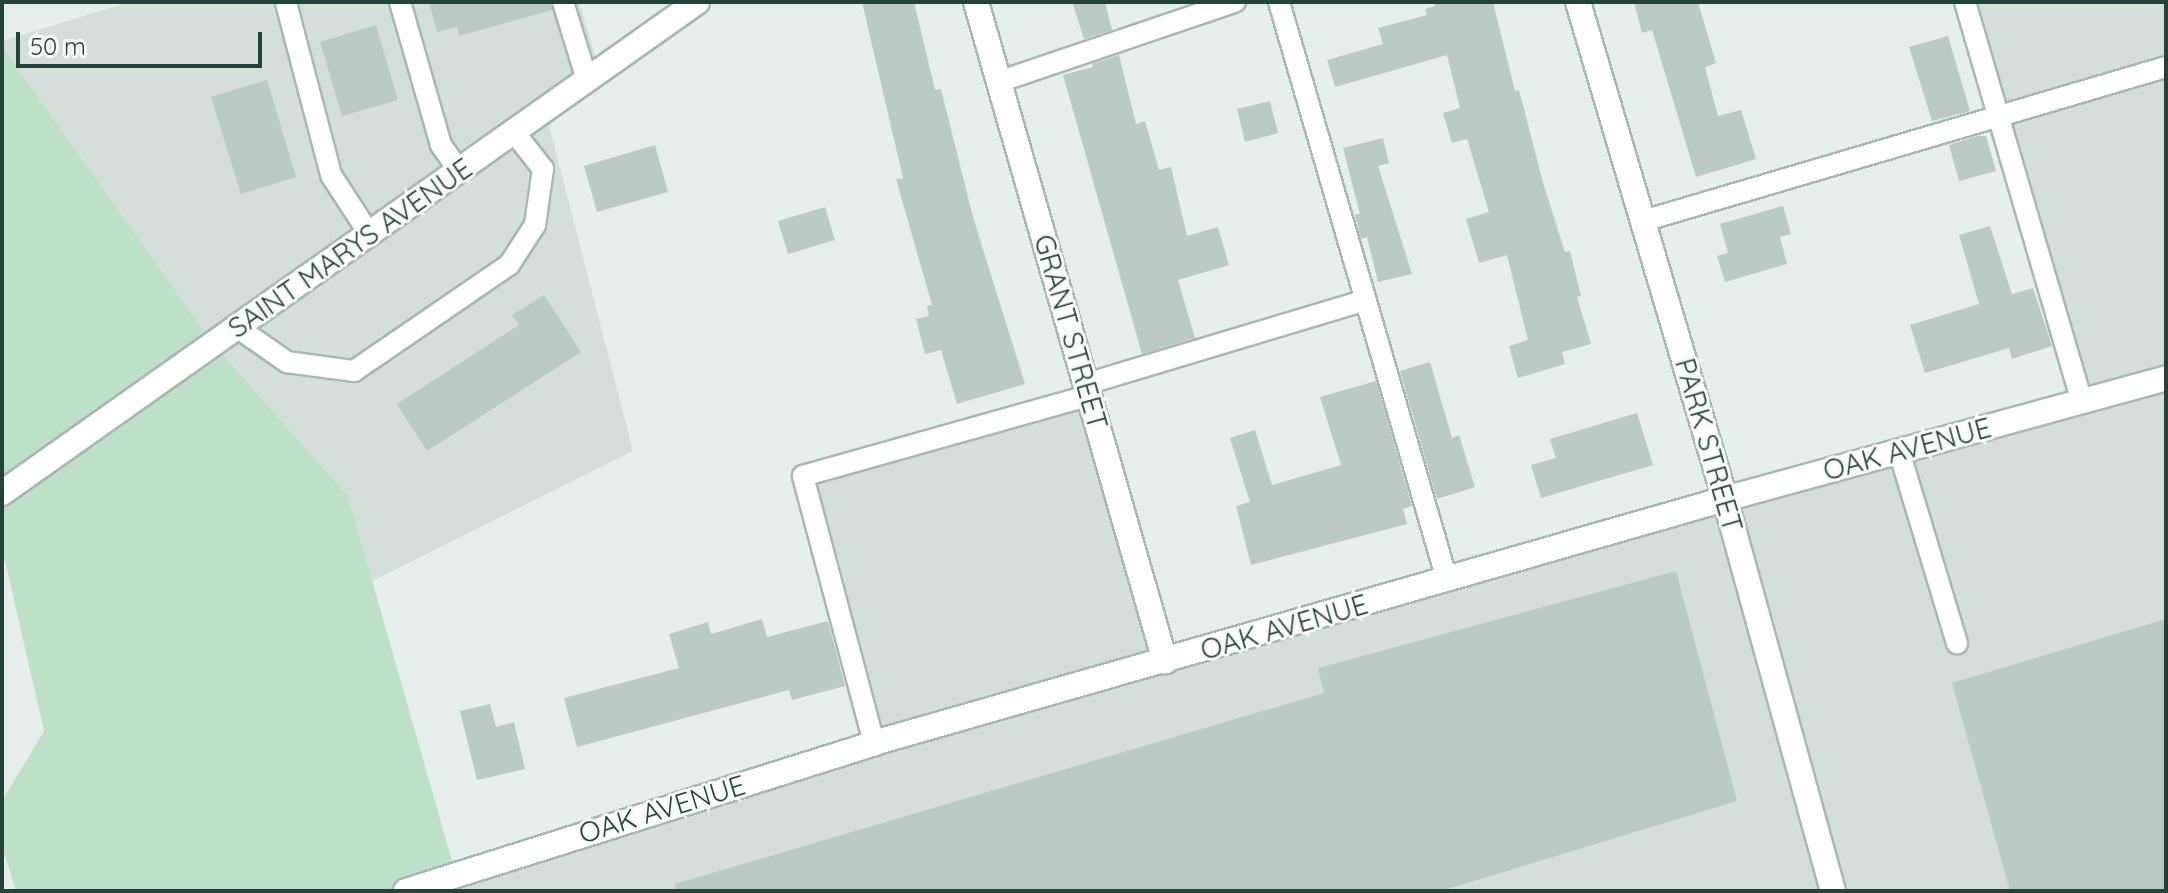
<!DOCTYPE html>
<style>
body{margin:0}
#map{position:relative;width:2168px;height:893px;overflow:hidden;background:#e6efeb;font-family:Quicksand,sans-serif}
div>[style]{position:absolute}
.built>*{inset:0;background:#d4dfda}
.green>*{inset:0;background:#bfe0c8}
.building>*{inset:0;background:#bbcac4}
.roads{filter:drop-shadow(2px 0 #a8b8b2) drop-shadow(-2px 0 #a8b8b2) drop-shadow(0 2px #a8b8b2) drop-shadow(0 -2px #a8b8b2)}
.lane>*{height:20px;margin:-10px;padding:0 10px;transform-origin:10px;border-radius:10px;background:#fff}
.street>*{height:24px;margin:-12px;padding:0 12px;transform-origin:12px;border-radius:12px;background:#fff}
.secondary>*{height:24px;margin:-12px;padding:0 12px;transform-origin:12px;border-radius:12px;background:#fff}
span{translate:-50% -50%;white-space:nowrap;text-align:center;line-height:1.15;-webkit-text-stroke:6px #f7fbf9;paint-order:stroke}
.street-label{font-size:28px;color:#24423a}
.frame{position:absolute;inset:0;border:4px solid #24423a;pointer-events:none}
.scale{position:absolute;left:16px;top:32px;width:246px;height:36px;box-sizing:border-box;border:4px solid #24423a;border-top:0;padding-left:10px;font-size:24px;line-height:28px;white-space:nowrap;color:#24423a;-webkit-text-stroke:6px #f7fbf9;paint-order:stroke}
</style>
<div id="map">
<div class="built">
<i style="clip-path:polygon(129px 2px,579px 2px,600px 71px,545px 110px,633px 451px,372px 581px,348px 496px,214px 345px,2px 46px,2px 41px)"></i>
<i style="clip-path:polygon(1965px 2px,2166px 2px,2166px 891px,406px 891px,873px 743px,803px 476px,1088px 396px,1165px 661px,2082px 401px)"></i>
</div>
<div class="green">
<i style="clip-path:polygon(2px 46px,214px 345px,348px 496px,456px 875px,406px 891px,16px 891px,2px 846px,2px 801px,44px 731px,2px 548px)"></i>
</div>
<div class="building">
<i style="clip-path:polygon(429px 2px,550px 2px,552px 10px,459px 36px,457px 27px,437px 32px)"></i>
<i style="clip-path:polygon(862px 2px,914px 2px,935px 90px,941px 89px,973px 217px,1025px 384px,957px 404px,941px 350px,925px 354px,916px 319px,929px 316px,927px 306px,932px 305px,896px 179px,903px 178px)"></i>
<i style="clip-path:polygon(1072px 2px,1105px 2px,1112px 30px,1084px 39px)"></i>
<i style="clip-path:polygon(1434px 2px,1493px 2px,1515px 91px,1519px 90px,1544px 186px,1565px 252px,1570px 251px,1581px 296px,1577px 297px,1591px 344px,1562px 352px,1565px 364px,1518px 378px,1509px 346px,1528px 340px,1507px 255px,1479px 263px,1466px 219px,1489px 212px,1467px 139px,1452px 143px,1443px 113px,1460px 108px,1447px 55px,1335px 87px,1327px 60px,1383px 44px,1378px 28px,1427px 15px,1425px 9px,1435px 6px)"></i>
<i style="clip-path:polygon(1634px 2px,1698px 2px,1716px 63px,1705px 67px,1718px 116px,1741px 110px,1756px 159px,1696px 177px,1652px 30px,1642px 33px)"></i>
<i style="clip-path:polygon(376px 25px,398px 100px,342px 116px,320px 42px)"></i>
<i style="clip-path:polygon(1948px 36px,1970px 111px,1932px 121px,1909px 47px)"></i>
<i style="clip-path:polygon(1119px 55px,1136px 124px,1145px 121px,1159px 170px,1171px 167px,1187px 236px,1218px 227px,1229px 265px,1178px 280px,1195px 338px,1142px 354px,1063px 75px,1093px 67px,1092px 64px)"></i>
<i style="clip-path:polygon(267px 80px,296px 177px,241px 194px,211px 97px)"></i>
<i style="clip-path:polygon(1270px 101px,1278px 133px,1245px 142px,1237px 109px)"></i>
<i style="clip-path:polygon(1978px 136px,1986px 136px,1996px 171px,1959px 181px,1949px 145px)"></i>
<i style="clip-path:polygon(1383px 138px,1389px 163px,1378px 166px,1412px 274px,1378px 282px,1367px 237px,1361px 239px,1355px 215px,1360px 214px,1343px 148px)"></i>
<i style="clip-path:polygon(655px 145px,668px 192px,597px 212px,584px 166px)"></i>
<i style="clip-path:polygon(1783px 206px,1791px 234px,1780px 237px,1787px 264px,1725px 282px,1717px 256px,1728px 253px,1720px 224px)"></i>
<i style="clip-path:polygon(825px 207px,835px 240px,788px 254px,778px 221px)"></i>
<i style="clip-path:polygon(1990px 226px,2012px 294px,2033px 288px,2052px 346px,2012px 359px,2009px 348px,1925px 373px,1910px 325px,1979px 304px,1959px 235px)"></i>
<i style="clip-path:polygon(544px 295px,581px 352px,427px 451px,397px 404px,519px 325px,512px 315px)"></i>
<i style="clip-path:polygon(1430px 362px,1452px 438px,1459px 435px,1475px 487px,1437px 499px,1400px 371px)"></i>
<i style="clip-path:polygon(1376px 381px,1412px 506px,1403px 509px,1407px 524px,1251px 565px,1236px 506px,1250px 502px,1230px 438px,1255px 430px,1272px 485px,1341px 465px,1320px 397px)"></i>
<i style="clip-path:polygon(1637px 413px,1653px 465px,1541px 498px,1531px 465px,1556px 458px,1550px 439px)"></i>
<i style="clip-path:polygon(1676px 571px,1737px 801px,1441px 891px,676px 891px,675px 884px,1324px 693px,1318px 668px)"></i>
<i style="clip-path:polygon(762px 619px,767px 637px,828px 621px,845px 686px,792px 700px,789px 690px,577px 747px,564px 698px,679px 668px,669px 634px,708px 622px,711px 634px)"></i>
<i style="clip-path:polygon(2166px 619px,2166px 891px,2010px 891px,1952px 683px)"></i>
<i style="clip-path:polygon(490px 704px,496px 727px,514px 722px,525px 769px,477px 780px,460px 711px)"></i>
</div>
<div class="roads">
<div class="lane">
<i style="left:400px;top:2px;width:149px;rotate:74deg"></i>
<i style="left:441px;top:145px;width:32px;rotate:55deg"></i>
<i style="left:563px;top:2px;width:82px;rotate:72.9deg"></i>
<i style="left:1279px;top:2px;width:602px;rotate:73.79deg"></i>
<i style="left:1965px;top:2px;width:416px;rotate:73.7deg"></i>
<i style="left:286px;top:3px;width:178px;rotate:75.3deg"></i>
<i style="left:331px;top:175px;width:72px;rotate:57deg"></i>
<i style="left:1001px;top:81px;width:247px;rotate:-18.7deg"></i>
<i style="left:1643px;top:221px;width:545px;rotate:-16.41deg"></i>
<i style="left:238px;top:328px;width:60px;rotate:34.8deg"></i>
<i style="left:287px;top:362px;width:68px;rotate:7.7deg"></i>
<i style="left:354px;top:371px;width:188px;rotate:-34.4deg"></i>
<i style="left:509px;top:265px;width:48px;rotate:-57deg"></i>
<i style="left:535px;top:225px;width:57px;rotate:-81.9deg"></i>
<i style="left:543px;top:169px;width:47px;rotate:-128.1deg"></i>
<i style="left:1086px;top:384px;width:292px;rotate:-16.7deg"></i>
<i style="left:1899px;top:451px;width:201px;rotate:73.2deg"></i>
<i style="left:874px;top:743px;width:276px;rotate:-104.9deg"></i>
<i style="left:803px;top:476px;width:296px;rotate:-15.7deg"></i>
</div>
<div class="street">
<i style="left:976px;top:2px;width:686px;rotate:74deg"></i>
<i style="left:1578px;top:2px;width:518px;rotate:73.52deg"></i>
<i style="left:1725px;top:499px;width:407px;rotate:74.6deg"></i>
<i style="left:406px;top:891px;width:491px;rotate:-17.5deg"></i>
<i style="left:874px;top:743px;width:885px;rotate:-16deg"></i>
<i style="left:1725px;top:499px;width:457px;rotate:-15.3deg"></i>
</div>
<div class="secondary">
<i style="left:2px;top:493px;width:851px;rotate:-35.24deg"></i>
</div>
</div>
<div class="street-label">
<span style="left:350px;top:248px;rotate:-35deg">SAINT MARYS AVENUE</span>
<span style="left:1071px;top:332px;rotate:74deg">GRANT STREET</span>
<span style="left:1709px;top:445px;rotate:74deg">PARK STREET</span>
<span style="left:1907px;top:449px;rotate:-15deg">OAK AVENUE</span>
<span style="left:1284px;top:627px;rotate:-16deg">OAK AVENUE</span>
<span style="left:662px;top:809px;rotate:-17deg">OAK AVENUE</span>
</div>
<div class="frame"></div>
<div class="scale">50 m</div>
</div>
